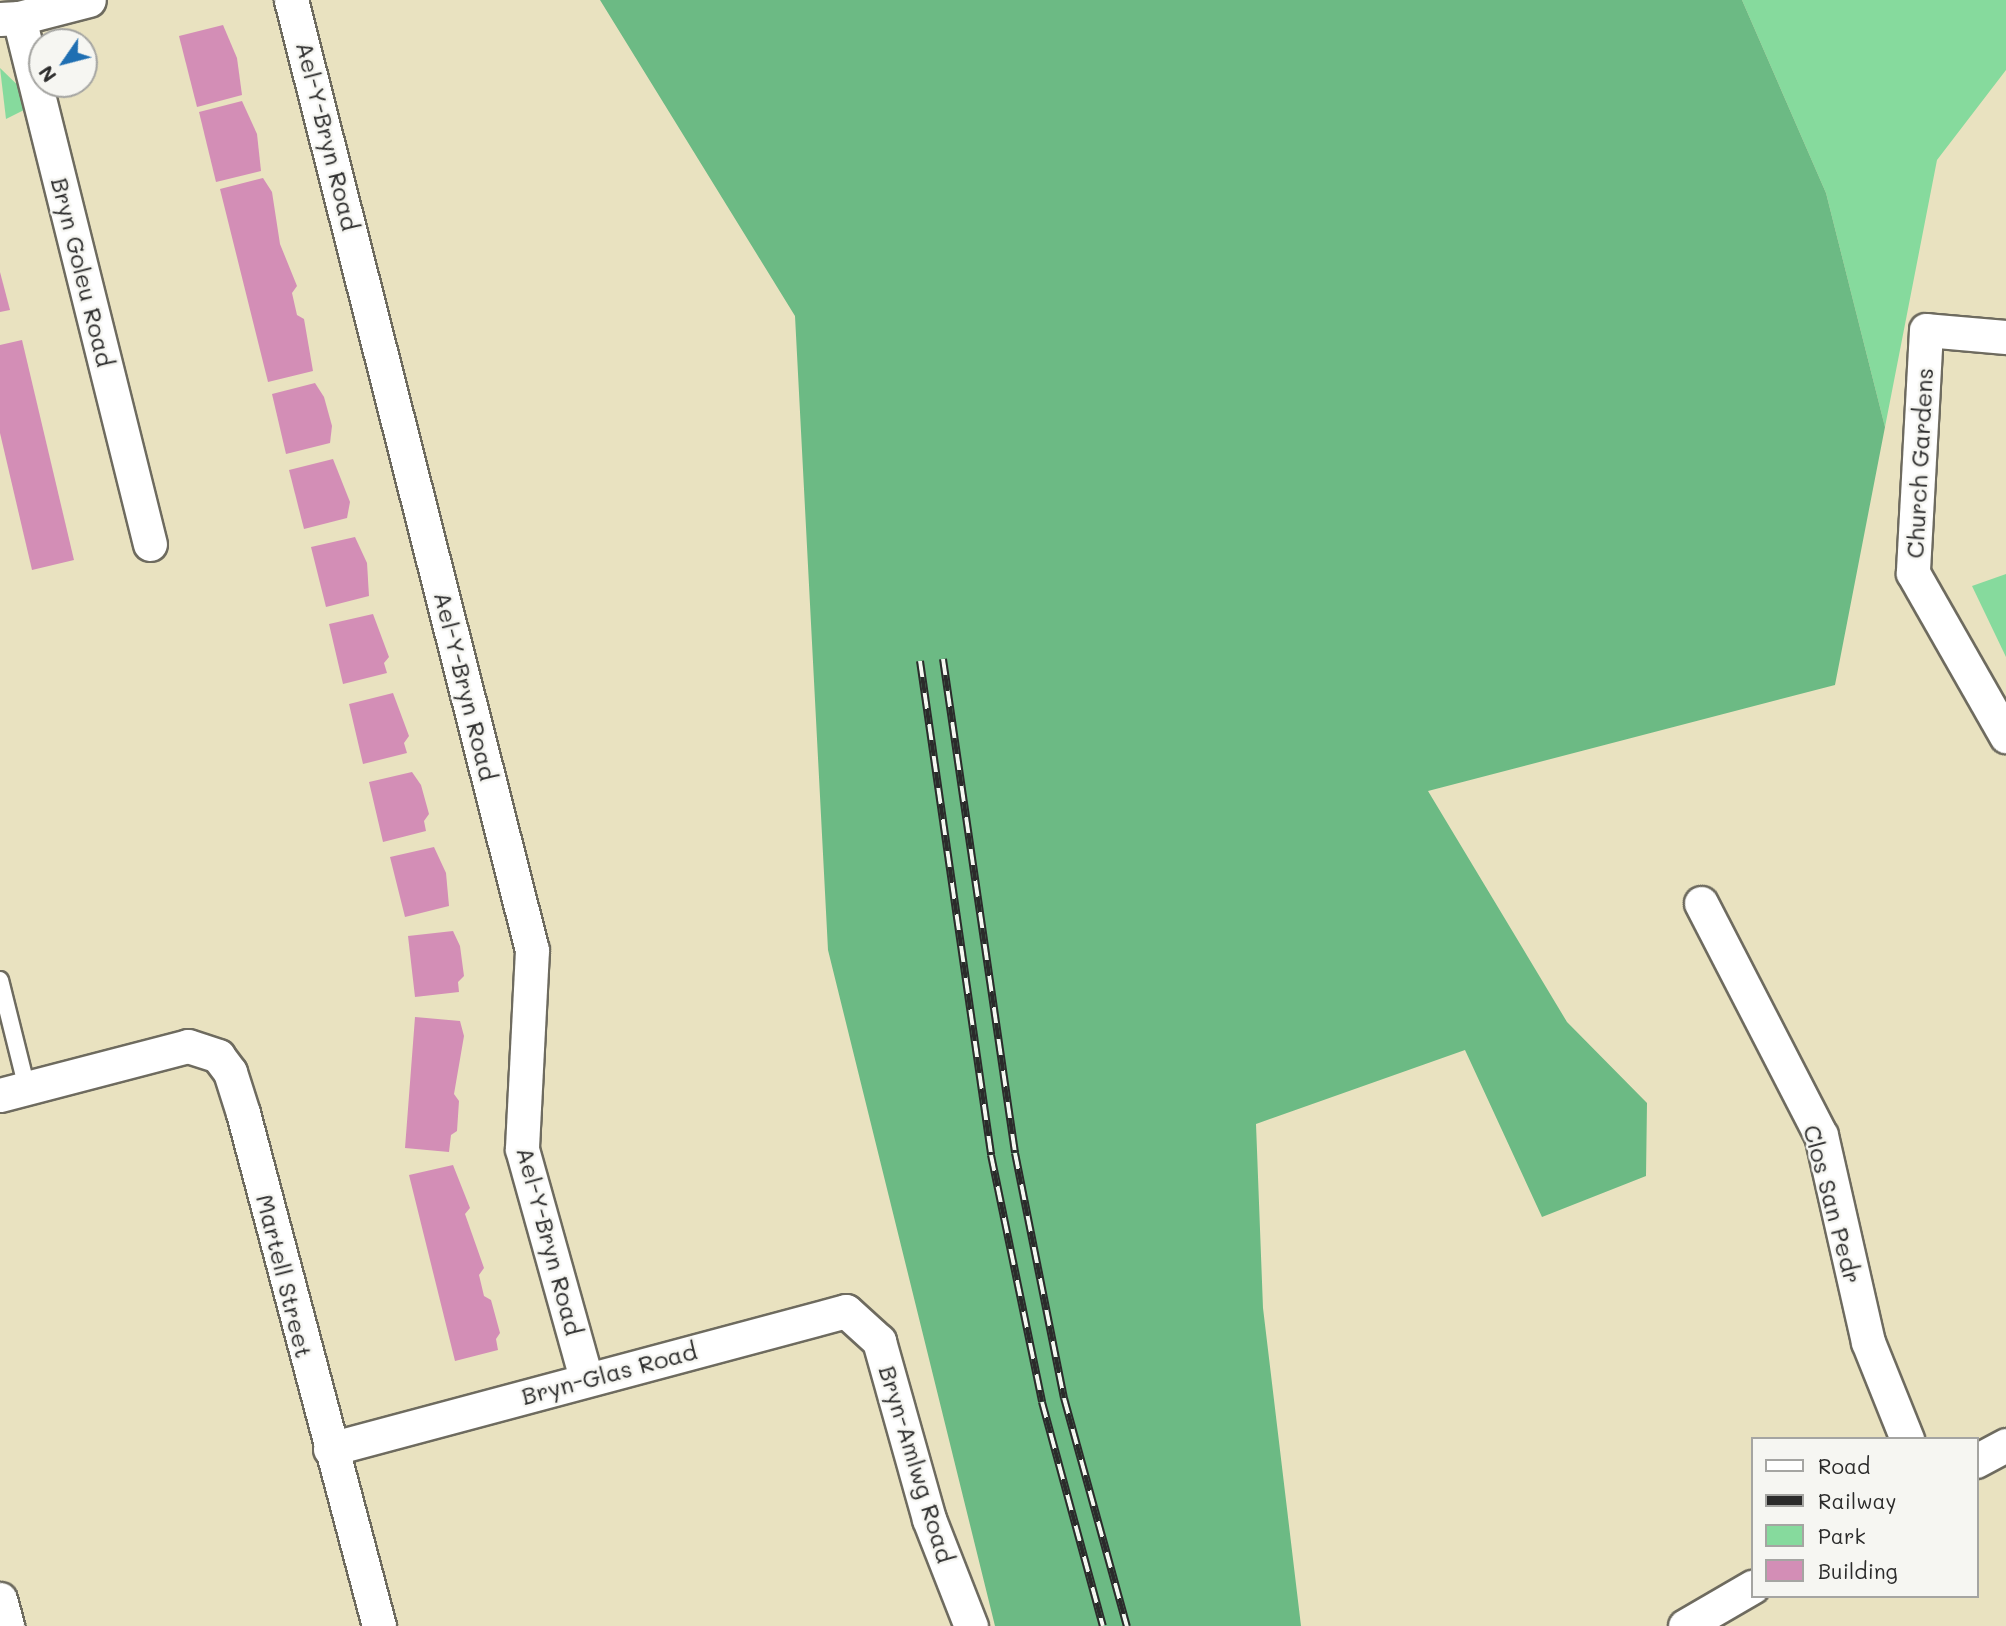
<!DOCTYPE html>
<style>
body{margin:0}
#map{position:relative;width:2006px;height:1626px;overflow:hidden;background:#e9e2c0;font-family:Mali,sans-serif}
div>[style]{position:absolute}
.green>*{inset:0;background:#86da9d}
.forest>*{inset:0;background:#6cba84}
.building>*{inset:0;background:#d38eb6}
.roads{filter:drop-shadow(2px 0 #6e6b5f) drop-shadow(-2px 0 #6e6b5f) drop-shadow(0 2px #6e6b5f) drop-shadow(0 -2px #6e6b5f)}
.lane>*{height:16px;margin:-8px;padding:0 8px;transform-origin:8px;border-radius:8px;background:#fff}
.street>*{height:33px;margin:-16.5px;padding:0 16.5px;transform-origin:16.5px;border-radius:16.5px;background:#fff}
.rail>*{height:8px;margin-top:-4px;transform-origin:0;background:repeating-linear-gradient(90deg,#f6f6f2 0 16px,#2b2b2b 0 32px);box-sizing:border-box;border-block:2px solid #2b2b2b}
span{translate:-50% -50%;white-space:nowrap;text-align:center;line-height:1.15;-webkit-text-stroke:5px #f6f6f2;paint-order:stroke}
.street-label{font-size:24px;color:#2b2b2b}
.legend{position:absolute;left:1751px;top:1437px;width:228px;height:161px;box-sizing:border-box;background:#f6f6f2;border:2px solid #a5a5a2;margin:0;padding:9px 12px;list-style:none;font-size:21px;color:#2b2b2b}
.legend li{display:flex;align-items:center;gap:14px;height:35px}
.legend b{width:35px;border:2px solid #a5a5a2}
.north{position:absolute;left:28px;top:28px;width:70px;height:70px;box-sizing:border-box;background:#f6f6f2;border:2px solid #a5a5a2;border-radius:50%;rotate:235deg;font-size:19px;font-weight:700;line-height:28px;text-align:center;color:#2b2b2b}
.north::after{content:'';display:block;margin:auto;width:24px;height:32px;background:#1f6fb2;clip-path:polygon(50% 0,100% 100%,50% 72%,0 100%)}
</style>
<div id="map">
<div class="green">
<i style="clip-path:polygon(1742px 0,2006px 0,2006px 70px,1937px 160px,1885px 427px,1826px 193px)"></i>
<i style="clip-path:polygon(0 68px,32px 99px,26px 109px,6px 119px)"></i>
<i style="clip-path:polygon(2006px 574px,2006px 657px,1972px 586px)"></i>
</div>
<div class="forest">
<i style="clip-path:polygon(600px 0,1742px 0,1826px 193px,1885px 427px,1835px 685px,1428px 791px,1567px 1022px,1647px 1103px,1646px 1176px,1542px 1217px,1465px 1050px,1256px 1124px,1263px 1308px,1301px 1626px,995px 1626px,828px 950px,795px 316px)"></i>
</div>
<div class="building">
<i style="clip-path:polygon(223px 25px,237px 58px,242px 95px,197px 107px,179px 36px)"></i>
<i style="clip-path:polygon(242px 101px,257px 134px,261px 171px,216px 182px,199px 112px)"></i>
<i style="clip-path:polygon(263px 178px,272px 192px,280px 244px,297px 286px,292px 293px,297px 315px,304px 319px,313px 371px,268px 382px,220px 189px)"></i>
<i style="clip-path:polygon(0 272px,10px 310px,0 312px)"></i>
<i style="clip-path:polygon(22px 340px,74px 560px,32px 570px,0 433px,0 345px)"></i>
<i style="clip-path:polygon(315px 383px,324px 397px,332px 426px,330px 443px,286px 454px,272px 394px)"></i>
<i style="clip-path:polygon(333px 459px,350px 502px,347px 518px,304px 529px,289px 470px)"></i>
<i style="clip-path:polygon(355px 537px,367px 563px,369px 596px,326px 607px,311px 547px)"></i>
<i style="clip-path:polygon(373px 614px,389px 657px,384px 663px,387px 673px,343px 684px,329px 624px)"></i>
<i style="clip-path:polygon(393px 693px,409px 736px,404px 743px,407px 753px,363px 764px,349px 704px)"></i>
<i style="clip-path:polygon(412px 772px,421px 785px,429px 814px,424px 821px,426px 831px,383px 842px,369px 782px)"></i>
<i style="clip-path:polygon(434px 847px,446px 873px,449px 906px,405px 917px,390px 857px)"></i>
<i style="clip-path:polygon(453px 931px,460px 946px,464px 976px,458px 982px,459px 992px,415px 997px,408px 936px)"></i>
<i style="clip-path:polygon(415px 1017px,460px 1021px,464px 1036px,454px 1094px,459px 1101px,457px 1131px,451px 1135px,449px 1152px,405px 1148px)"></i>
<i style="clip-path:polygon(453px 1165px,470px 1208px,465px 1214px,484px 1268px,479px 1275px,484px 1296px,491px 1300px,500px 1333px,496px 1339px,498px 1350px,455px 1361px,409px 1175px)"></i>
</div>
<div class="roads">
<div class="lane">
<i style="left:0;top:980px;width:111px;rotate:76deg"></i>
</div>
<div class="street">
<i style="left:291px;top:0;width:980px;rotate:75.77deg"></i>
<i style="left:532px;top:950px;width:199px;rotate:92.9deg"></i>
<i style="left:522px;top:1149px;width:238px;rotate:74.4deg"></i>
<i style="left:19px;top:18px;width:72px;rotate:-14.4deg"></i>
<i style="left:0;top:19px;width:19px;rotate:-3deg"></i>
<i style="left:19px;top:18px;width:542px;rotate:76.02deg"></i>
<i style="left:2006px;top:337px;width:80px;rotate:-175deg"></i>
<i style="left:1926px;top:330px;width:243px;rotate:93.1deg"></i>
<i style="left:1913px;top:573px;width:188px;rotate:60.3deg"></i>
<i style="left:1701px;top:903px;width:261px;rotate:62.7deg"></i>
<i style="left:1821px;top:1135px;width:212px;rotate:77.2deg"></i>
<i style="left:1868px;top:1342px;width:105px;rotate:68.1deg"></i>
<i style="left:0;top:1095px;width:194px;rotate:-14.6deg"></i>
<i style="left:188px;top:1046px;width:32px;rotate:18deg"></i>
<i style="left:218px;top:1056px;width:20px;rotate:53deg"></i>
<i style="left:230px;top:1072px;width:43px;rotate:72.4deg"></i>
<i style="left:243px;top:1113px;width:531px;rotate:75.15deg"></i>
<i style="left:330px;top:1449px;width:534px;rotate:-14.97deg"></i>
<i style="left:846px;top:1311px;width:45px;rotate:42.3deg"></i>
<i style="left:879px;top:1341px;width:185px;rotate:74.3deg"></i>
<i style="left:929px;top:1519px;width:115px;rotate:68.6deg"></i>
<i style="left:1976px;top:1461px;width:34px;rotate:-28deg"></i>
<i style="left:0;top:1599px;width:28px;rotate:75deg"></i>
<i style="left:1685px;top:1626px;width:78px;rotate:-30.2deg"></i>
</div>
</div>
<div class="rail">
<i style="left:943px;top:659px;width:499px;rotate:81.7deg"></i>
<i style="left:1015px;top:1153px;width:250px;rotate:78.7deg"></i>
<i style="left:1064px;top:1398px;width:237px;rotate:74.6deg"></i>
<i style="left:920px;top:661px;width:499px;rotate:81.8deg"></i>
<i style="left:991px;top:1155px;width:252px;rotate:78.3deg"></i>
<i style="left:1042px;top:1402px;width:232px;rotate:74.8deg"></i>
</div>
<div class="street-label">
<span style="left:328px;top:136px;rotate:76deg">Ael-Y-Bryn Road</span>
<span style="left:83px;top:272px;rotate:76deg">Bryn Goleu Road</span>
<span style="left:1919px;top:463px;rotate:-87deg">Church Gardens</span>
<span style="left:466px;top:686px;rotate:76deg">Ael-Y-Bryn Road</span>
<span style="left:1833px;top:1204px;rotate:75deg">Clos San Pedr</span>
<span style="left:550px;top:1241px;rotate:75deg">Ael-Y-Bryn Road</span>
<span style="left:285px;top:1276px;rotate:76deg">Martell Street</span>
<span style="left:609px;top:1373px;rotate:-15deg">Bryn-Glas Road</span>
<span style="left:917px;top:1464px;rotate:73deg">Bryn-Amlwg Road</span>
</div>
<ul class="legend">
<li><b style="height:9px;background:#fff"></b>Road</li>
<li><b style="height:9px;background:#2b2b2b"></b>Railway</li>
<li><b style="height:19px;background:#86da9d"></b>Park</li>
<li><b style="height:19px;background:#d38eb6"></b>Building</li>
</ul>
<div class="north">N</div>
</div>
